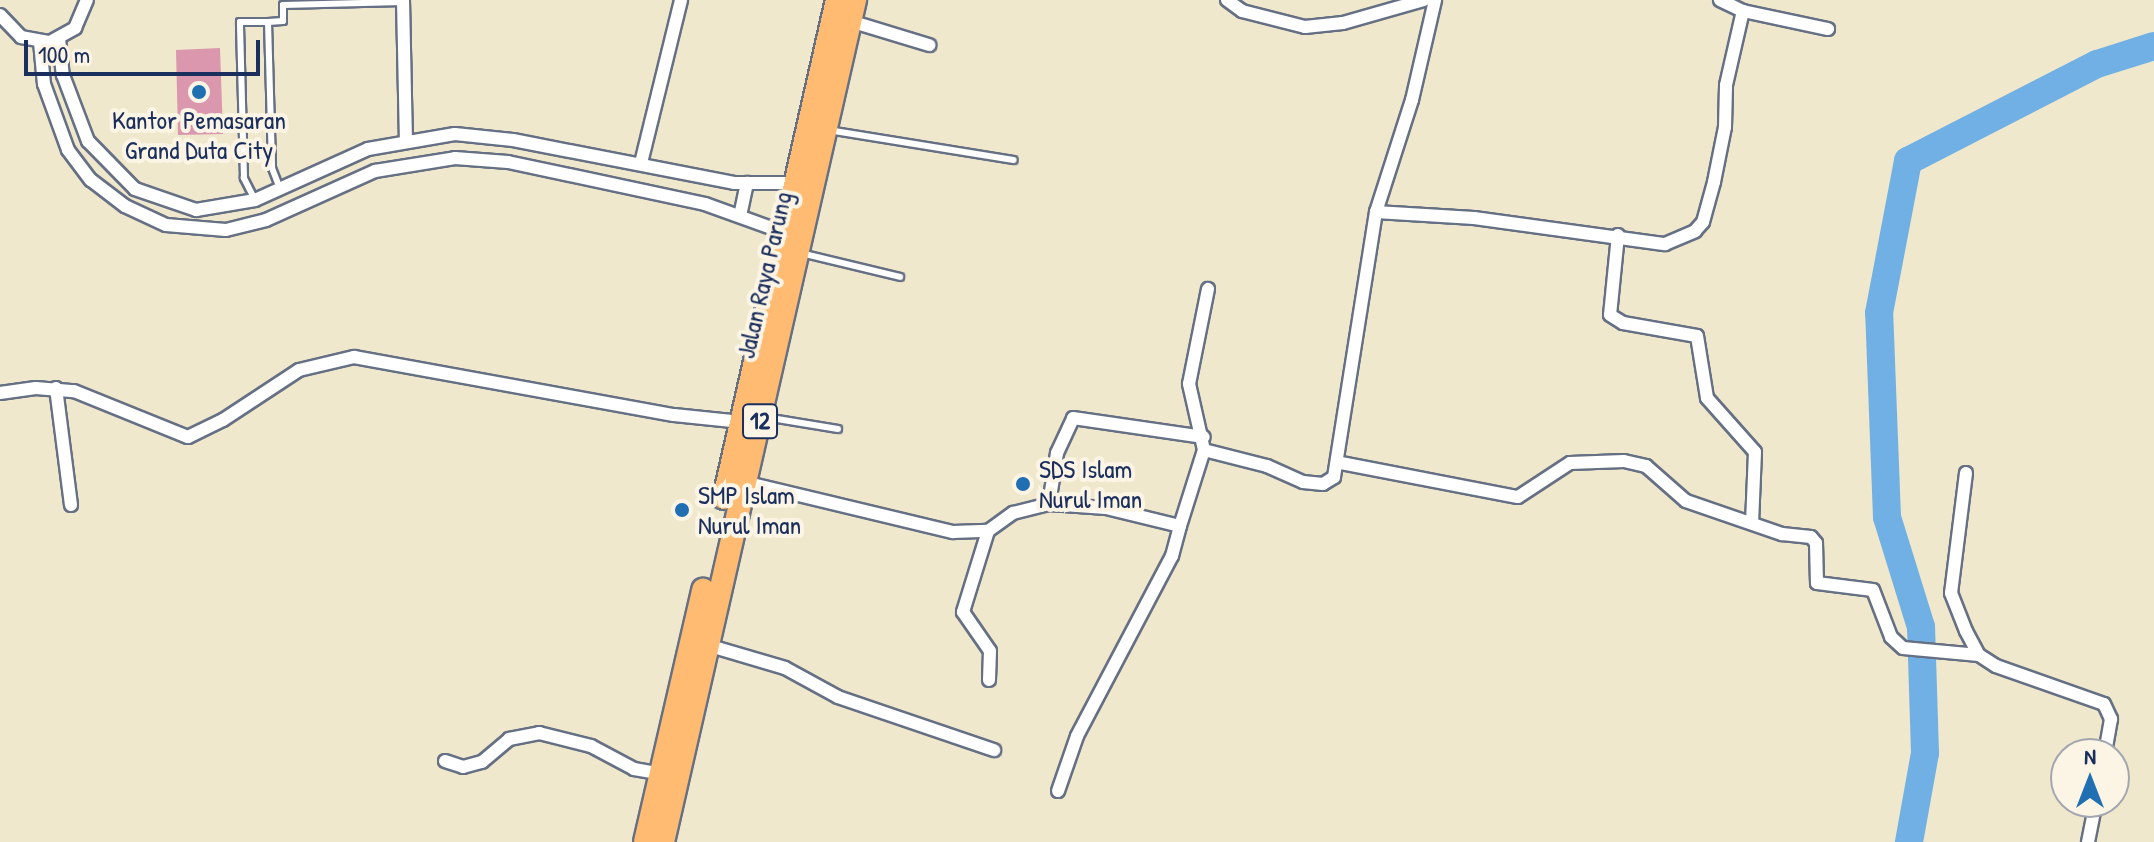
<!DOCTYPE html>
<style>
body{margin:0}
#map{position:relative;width:2154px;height:842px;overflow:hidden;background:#f0e8cc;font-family:"Patrick Hand",sans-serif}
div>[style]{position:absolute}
.river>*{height:28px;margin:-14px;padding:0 14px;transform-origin:14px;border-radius:14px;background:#71b0e4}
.building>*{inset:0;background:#da97ad}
.roads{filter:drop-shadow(2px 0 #667084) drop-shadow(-2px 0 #667084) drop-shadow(0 2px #667084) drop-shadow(0 -2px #667084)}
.service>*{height:6px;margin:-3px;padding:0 3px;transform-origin:3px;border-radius:3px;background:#fff}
.minor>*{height:12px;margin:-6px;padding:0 6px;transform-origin:6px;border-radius:6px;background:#fff}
.trunk>*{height:22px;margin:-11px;padding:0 11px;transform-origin:11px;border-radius:11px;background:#febb71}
.dots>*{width:22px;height:22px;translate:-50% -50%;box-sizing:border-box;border:4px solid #fcf5e5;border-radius:50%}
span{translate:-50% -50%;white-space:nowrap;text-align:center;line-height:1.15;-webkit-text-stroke:8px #fcf5e5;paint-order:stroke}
.shield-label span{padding:2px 6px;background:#fcf5e5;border:2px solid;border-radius:6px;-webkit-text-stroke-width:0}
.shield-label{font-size:24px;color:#1b2f5e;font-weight:700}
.poi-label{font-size:26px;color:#1b2f5e}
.left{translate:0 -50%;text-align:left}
.street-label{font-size:26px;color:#1b2f5e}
.north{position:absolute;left:2050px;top:738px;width:80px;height:80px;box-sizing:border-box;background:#fcf5e5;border:2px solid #a2a6af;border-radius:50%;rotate:0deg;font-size:22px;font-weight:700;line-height:32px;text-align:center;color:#1b2f5e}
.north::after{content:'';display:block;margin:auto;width:28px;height:36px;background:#1f6fb2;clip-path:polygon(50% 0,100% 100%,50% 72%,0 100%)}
.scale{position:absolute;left:24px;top:40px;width:236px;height:36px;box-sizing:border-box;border:4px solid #1b2f5e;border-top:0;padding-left:10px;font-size:24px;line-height:28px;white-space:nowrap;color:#1b2f5e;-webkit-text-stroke:6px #fcf5e5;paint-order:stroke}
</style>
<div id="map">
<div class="river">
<i style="left:1909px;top:842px;width:90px;rotate:-79.8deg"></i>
<i style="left:1925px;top:753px;width:126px;rotate:-91.8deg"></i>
<i style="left:1921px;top:627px;width:115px;rotate:-107.2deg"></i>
<i style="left:1887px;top:517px;width:204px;rotate:-92.2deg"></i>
<i style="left:1879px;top:313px;width:155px;rotate:-79.2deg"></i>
<i style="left:1908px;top:161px;width:212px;rotate:-27.2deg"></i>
<i style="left:2097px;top:64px;width:60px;rotate:-17.5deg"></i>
</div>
<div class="building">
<i style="clip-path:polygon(220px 48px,223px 134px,178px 135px,176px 50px)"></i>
</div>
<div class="roads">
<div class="service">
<i style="left:268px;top:22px;width:15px;rotate:-4deg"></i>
<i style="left:283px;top:21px;width:16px;rotate:-90deg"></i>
<i style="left:283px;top:5px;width:120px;rotate:-1.4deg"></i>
<i style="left:828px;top:130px;width:188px;rotate:9.2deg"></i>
<i style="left:255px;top:200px;width:25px;rotate:-117deg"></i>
<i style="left:244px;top:178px;width:156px;rotate:-91.5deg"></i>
<i style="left:240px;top:22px;width:28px"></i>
<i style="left:268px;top:22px;width:146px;rotate:88.4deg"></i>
<i style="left:272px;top:168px;width:22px;rotate:69deg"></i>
<i style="left:801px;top:253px;width:102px;rotate:13.6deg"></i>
<i style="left:765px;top:417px;width:74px;rotate:9.3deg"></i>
</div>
<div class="minor">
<i style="left:403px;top:0;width:140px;rotate:88.8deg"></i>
<i style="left:1227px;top:0;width:19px;rotate:36deg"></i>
<i style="left:1242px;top:11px;width:65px;rotate:14.3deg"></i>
<i style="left:1305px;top:27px;width:38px;rotate:-6deg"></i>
<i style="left:1343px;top:23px;width:84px;rotate:-15.9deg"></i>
<i style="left:1720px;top:0;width:25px;rotate:26deg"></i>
<i style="left:1743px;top:11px;width:87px;rotate:12deg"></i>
<i style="left:0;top:15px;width:30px;rotate:46deg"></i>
<i style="left:21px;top:37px;width:29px;rotate:10deg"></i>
<i style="left:50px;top:42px;width:29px;rotate:-29deg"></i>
<i style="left:75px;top:28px;width:30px;rotate:-67deg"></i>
<i style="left:850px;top:21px;width:83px;rotate:16.9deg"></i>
<i style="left:59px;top:39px;width:36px;rotate:84deg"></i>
<i style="left:63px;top:75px;width:71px;rotate:69.3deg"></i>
<i style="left:88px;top:141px;width:67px;rotate:45.6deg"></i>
<i style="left:135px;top:189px;width:65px;rotate:19deg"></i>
<i style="left:196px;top:210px;width:60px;rotate:-9.6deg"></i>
<i style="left:255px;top:200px;width:124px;rotate:-24.3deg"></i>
<i style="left:368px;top:149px;width:88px;rotate:-9.8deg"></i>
<i style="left:455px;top:134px;width:58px;rotate:5.9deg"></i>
<i style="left:513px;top:140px;width:225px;rotate:11deg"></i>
<i style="left:734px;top:183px;width:65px"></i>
<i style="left:40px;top:42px;width:42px;rotate:84.6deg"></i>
<i style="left:44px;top:84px;width:70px;rotate:70deg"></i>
<i style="left:68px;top:150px;width:38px;rotate:53deg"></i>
<i style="left:91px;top:180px;width:43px;rotate:37.4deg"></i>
<i style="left:125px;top:206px;width:45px;rotate:24.9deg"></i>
<i style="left:166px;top:225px;width:60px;rotate:4.8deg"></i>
<i style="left:226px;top:230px;width:41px;rotate:-14deg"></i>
<i style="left:266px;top:220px;width:120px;rotate:-24.2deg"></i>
<i style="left:375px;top:171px;width:81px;rotate:-9.2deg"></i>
<i style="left:455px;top:158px;width:53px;rotate:4.3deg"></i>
<i style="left:508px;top:162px;width:201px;rotate:12deg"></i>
<i style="left:705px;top:204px;width:88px;rotate:19.9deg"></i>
<i style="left:641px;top:163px;width:168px;rotate:-76.2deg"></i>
<i style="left:1376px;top:212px;width:118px;rotate:-72.2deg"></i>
<i style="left:1412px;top:100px;width:103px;rotate:-77deg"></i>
<i style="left:740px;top:216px;width:34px;rotate:-78deg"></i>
<i style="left:1618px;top:235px;width:80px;rotate:95.7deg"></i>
<i style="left:1610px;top:315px;width:15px;rotate:32deg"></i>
<i style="left:1623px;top:323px;width:75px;rotate:10deg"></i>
<i style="left:1697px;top:336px;width:63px;rotate:80.8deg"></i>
<i style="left:1707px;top:398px;width:72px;rotate:48.4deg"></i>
<i style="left:1755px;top:452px;width:71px;rotate:92.4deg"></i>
<i style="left:56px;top:388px;width:118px;rotate:82.7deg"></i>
<i style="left:0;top:393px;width:36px;rotate:-8deg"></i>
<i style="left:36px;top:388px;width:38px;rotate:5deg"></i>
<i style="left:74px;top:391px;width:123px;rotate:22deg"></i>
<i style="left:188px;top:437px;width:39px;rotate:-26deg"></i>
<i style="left:223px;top:420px;width:91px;rotate:-33.3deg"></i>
<i style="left:299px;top:370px;width:57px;rotate:-13.3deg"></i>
<i style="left:354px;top:357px;width:325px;rotate:10.3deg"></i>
<i style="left:674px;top:415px;width:68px;rotate:5.9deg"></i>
<i style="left:1204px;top:450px;width:65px;rotate:14.3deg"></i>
<i style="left:1267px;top:466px;width:39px;rotate:24deg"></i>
<i style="left:1303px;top:482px;width:20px;rotate:6deg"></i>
<i style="left:1323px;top:484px;width:13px;rotate:-32deg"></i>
<i style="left:1334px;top:477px;width:268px;rotate:-81deg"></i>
<i style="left:1376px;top:212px;width:98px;rotate:3.5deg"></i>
<i style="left:1474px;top:218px;width:193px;rotate:7.8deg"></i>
<i style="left:1665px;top:244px;width:33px;rotate:-23deg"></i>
<i style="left:1695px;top:231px;width:12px;rotate:-48deg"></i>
<i style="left:1703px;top:222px;width:41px;rotate:-74.6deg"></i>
<i style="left:1714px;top:182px;width:56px;rotate:-78.7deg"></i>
<i style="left:1725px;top:127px;width:42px;rotate:-88.6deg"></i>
<i style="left:1726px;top:85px;width:76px;rotate:-77.1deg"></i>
<i style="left:1341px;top:463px;width:180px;rotate:10.9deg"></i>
<i style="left:1518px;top:497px;width:62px;rotate:-33.2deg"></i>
<i style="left:1570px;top:463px;width:54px;rotate:-2.1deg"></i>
<i style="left:1624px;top:461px;width:23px;rotate:13deg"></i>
<i style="left:1646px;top:466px;width:53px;rotate:41.2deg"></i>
<i style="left:1686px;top:501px;width:102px;rotate:19deg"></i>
<i style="left:1782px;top:534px;width:29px;rotate:6deg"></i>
<i style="left:1811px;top:537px;width:8px;rotate:50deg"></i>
<i style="left:1816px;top:543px;width:40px;rotate:88.6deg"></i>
<i style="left:1817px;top:583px;width:56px;rotate:7.1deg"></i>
<i style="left:1873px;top:590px;width:50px;rotate:69deg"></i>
<i style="left:1891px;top:637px;width:16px;rotate:43deg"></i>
<i style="left:1903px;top:648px;width:76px;rotate:5.3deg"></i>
<i style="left:1966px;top:473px;width:121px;rotate:97.1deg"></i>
<i style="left:1951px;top:593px;width:41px;rotate:68.5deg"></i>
<i style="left:1966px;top:631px;width:27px;rotate:62deg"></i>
<i style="left:1979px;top:655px;width:20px;rotate:33deg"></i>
<i style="left:1996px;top:666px;width:114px;rotate:19.4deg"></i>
<i style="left:2104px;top:704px;width:17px;rotate:65deg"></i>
<i style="left:2111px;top:719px;width:36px;rotate:100deg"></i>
<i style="left:744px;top:482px;width:215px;rotate:13.5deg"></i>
<i style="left:953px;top:532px;width:35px;rotate:-2deg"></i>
<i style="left:988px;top:531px;width:31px;rotate:-36deg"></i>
<i style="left:1013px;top:513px;width:37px;rotate:-14deg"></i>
<i style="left:1049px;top:504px;width:57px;rotate:4deg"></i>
<i style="left:1106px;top:508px;width:76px;rotate:13.7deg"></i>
<i style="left:1180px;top:526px;width:80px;rotate:-72.5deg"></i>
<i style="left:1204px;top:450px;width:68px;rotate:-102.8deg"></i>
<i style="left:1189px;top:384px;width:97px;rotate:-78.7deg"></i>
<i style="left:1049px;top:504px;width:52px;rotate:-81.1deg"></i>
<i style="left:1057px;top:453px;width:38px;rotate:-65deg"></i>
<i style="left:1073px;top:418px;width:132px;rotate:8.3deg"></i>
<i style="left:988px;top:531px;width:85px;rotate:107.2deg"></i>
<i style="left:963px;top:612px;width:47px;rotate:55.3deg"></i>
<i style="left:990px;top:651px;width:29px;rotate:92deg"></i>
<i style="left:707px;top:645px;width:81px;rotate:16.4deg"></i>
<i style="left:785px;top:668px;width:60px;rotate:28.7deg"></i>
<i style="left:838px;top:697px;width:165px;rotate:18.8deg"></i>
<i style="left:445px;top:761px;width:19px;rotate:18deg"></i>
<i style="left:463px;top:767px;width:20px;rotate:-15deg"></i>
<i style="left:482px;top:762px;width:35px;rotate:-40deg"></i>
<i style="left:509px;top:739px;width:31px;rotate:-11deg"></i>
<i style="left:539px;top:733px;width:54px;rotate:14deg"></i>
<i style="left:591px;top:746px;width:49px;rotate:28.1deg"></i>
<i style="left:634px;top:769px;width:27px;rotate:10deg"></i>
<i style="left:1058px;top:791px;width:58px;rotate:-70.9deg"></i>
<i style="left:1077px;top:736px;width:204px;rotate:-62.2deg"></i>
<i style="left:1172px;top:556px;width:31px;rotate:-75deg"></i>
<i style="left:2088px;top:842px;width:41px;rotate:-78.7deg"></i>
</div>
<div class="trunk">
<i style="left:724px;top:498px;width:511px;rotate:-77.22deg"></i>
<i style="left:645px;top:842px;width:259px;rotate:-77deg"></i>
<i style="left:663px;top:842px;width:864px;rotate:-77.15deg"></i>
</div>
</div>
<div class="dots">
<i style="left:199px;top:92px;background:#1f6fb2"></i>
<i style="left:1023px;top:484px;background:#1f6fb2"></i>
<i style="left:682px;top:510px;background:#1f6fb2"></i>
</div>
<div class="shield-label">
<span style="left:760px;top:421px">12</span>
</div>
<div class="poi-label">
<span style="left:199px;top:135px">Kantor Pemasaran<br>Grand Duta City</span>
<span class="left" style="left:1039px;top:484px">SDS Islam<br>Nurul Iman</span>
<span class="left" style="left:698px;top:510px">SMP Islam<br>Nurul Iman</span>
</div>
<div class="street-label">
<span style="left:764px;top:275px;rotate:-77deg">Jalan Raya Parung</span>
</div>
<div class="north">N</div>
<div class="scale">100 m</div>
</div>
